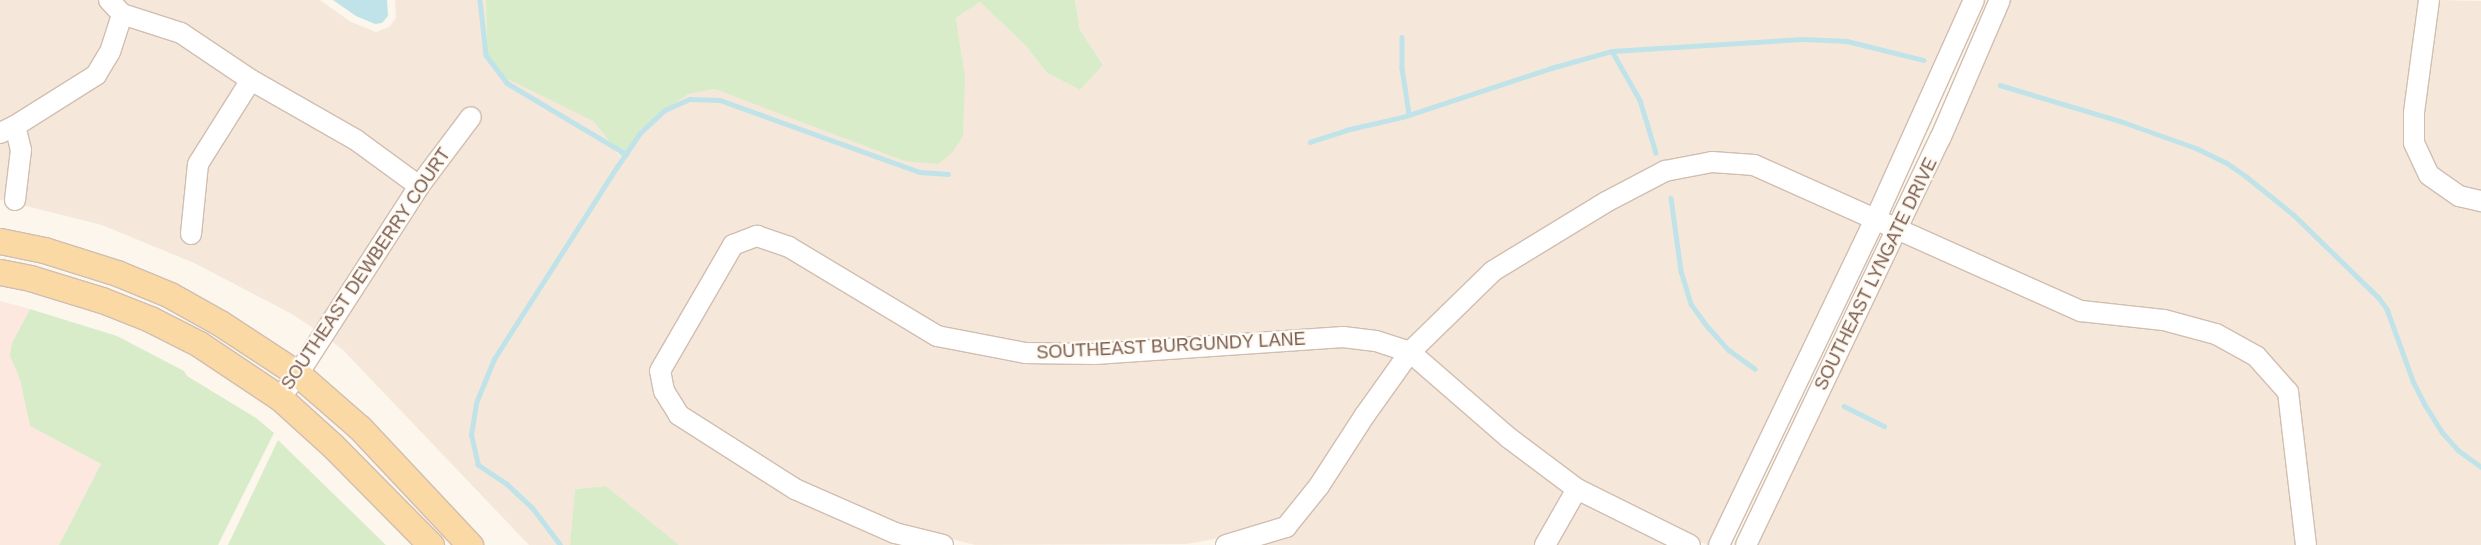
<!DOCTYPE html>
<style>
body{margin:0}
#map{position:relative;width:2481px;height:545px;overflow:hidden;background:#fdf6ec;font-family:Helvetica,sans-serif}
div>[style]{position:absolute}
.residential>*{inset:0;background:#f5e8da}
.commercial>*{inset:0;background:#fde8e0}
.green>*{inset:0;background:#d8ecc9}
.water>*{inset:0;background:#bfe3e8}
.stream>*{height:4.5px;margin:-2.25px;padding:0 2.25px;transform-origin:2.25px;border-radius:2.25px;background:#bfe3e8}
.roads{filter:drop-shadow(1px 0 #d1beb0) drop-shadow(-1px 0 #d1beb0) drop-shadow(0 1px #d1beb0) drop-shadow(0 -1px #d1beb0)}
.minor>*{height:20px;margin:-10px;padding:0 10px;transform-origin:10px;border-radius:10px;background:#fff}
.major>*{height:25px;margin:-12.5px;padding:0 12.5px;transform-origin:12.5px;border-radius:12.5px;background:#fbd9a5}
span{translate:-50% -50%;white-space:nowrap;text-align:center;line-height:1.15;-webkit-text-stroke:4.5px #fffaf3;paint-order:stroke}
.street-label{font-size:18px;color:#7a5c4d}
</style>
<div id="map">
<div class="residential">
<i style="clip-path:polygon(0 0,98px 0,113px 16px,102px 48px,90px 69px,0 124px)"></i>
<i style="clip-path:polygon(120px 0,320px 0,351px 22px,376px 32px,389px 27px,396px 18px,395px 0,486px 0,487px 62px,593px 121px,621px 158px,641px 129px,688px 93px,716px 89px,904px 161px,962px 57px,956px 18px,980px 2px,1026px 46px,1047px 73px,1080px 90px,1103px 65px,1080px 30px,1075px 0,1965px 0,1871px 208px,1753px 157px,1663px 163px,1407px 343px,1025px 346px,939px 328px,753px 229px,654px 364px,650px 364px,649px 374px,652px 376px,672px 419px,913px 545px,679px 545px,606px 486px,575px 489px,570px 545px,529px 545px,343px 350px,330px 340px,426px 190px,483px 115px,469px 106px,417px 174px,127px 8px)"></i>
<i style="clip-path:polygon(2009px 0,2421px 0,2405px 143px,2481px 209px,2481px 545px,2314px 545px,2303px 440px,2262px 352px,2083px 303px,1908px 225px)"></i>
<i style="clip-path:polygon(2438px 0,2481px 1px,2481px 193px,2462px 188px,2436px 170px,2422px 142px,2422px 114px)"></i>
<i style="clip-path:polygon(128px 24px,177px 40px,240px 82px,190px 163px,182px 240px,199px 243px,206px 168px,255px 91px,352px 147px,408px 187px,316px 330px,292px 314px,194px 263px,102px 225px,22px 205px,25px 130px,101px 81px)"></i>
<i style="clip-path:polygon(10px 137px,12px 150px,6px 201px,0 200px,0 142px)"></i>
<i style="clip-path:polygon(1713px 170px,1752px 172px,1864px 221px,1710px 545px,1707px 545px,1581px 482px,1514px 432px,1422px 352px,1498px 277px,1611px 208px,1668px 178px)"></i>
<i style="clip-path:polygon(1902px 239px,2078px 318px,2163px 328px,2214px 341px,2251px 362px,2280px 395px,2298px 545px,1755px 545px)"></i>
<i style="clip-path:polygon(758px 245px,786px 254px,988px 355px,1344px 345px,1375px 349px,1397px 356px,1312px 481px,1280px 520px,1235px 535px,1187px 544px,975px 545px,897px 525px,798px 483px,685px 410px,672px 389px,668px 373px,739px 251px)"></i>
<i style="clip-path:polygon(1412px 364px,1567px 490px,1535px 545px,1257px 545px,1372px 420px)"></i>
<i style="clip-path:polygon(1581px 499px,1673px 545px,1555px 545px)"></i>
</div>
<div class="commercial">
<i style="clip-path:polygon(0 301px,30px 309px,12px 343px,13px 364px,20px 380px,30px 426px,101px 464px,59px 545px,0 545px)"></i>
</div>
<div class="green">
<i style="clip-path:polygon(486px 0,1075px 0,1080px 30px,1103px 65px,1080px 90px,1047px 73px,1026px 46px,980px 2px,956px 18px,965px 77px,963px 136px,952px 153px,938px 164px,904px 161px,715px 89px,688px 94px,641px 129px,622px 158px,593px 121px,502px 76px,487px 62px)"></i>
<i style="clip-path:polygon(30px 309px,117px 336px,184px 371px,187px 376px,256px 418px,274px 433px,218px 545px,59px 545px,101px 464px,30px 426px,20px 380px,10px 356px,12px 343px)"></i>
<i style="clip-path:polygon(278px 440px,386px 545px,228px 545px)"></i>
<i style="clip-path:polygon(606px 486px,672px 539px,679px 545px,570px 545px,575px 489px)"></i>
</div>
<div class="water">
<i style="clip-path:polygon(333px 0,387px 0,388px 16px,382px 23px,375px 24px,356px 16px)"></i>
</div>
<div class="stream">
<i style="left:480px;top:0;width:55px;rotate:83.8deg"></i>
<i style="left:486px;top:55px;width:35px;rotate:53deg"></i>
<i style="left:507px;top:83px;width:139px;rotate:30.8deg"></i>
<i style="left:1402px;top:37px;width:31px;rotate:90deg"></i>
<i style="left:1402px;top:68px;width:47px;rotate:81.3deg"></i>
<i style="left:1612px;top:51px;width:56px;rotate:60.3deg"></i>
<i style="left:1640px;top:100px;width:55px;rotate:73.2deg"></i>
<i style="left:2000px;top:85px;width:128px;rotate:16.7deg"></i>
<i style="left:2123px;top:122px;width:77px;rotate:19.6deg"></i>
<i style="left:2196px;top:148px;width:34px;rotate:26deg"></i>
<i style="left:2227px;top:163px;width:24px;rotate:35deg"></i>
<i style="left:2247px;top:177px;width:60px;rotate:39deg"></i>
<i style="left:2294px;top:215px;width:119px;rotate:44.3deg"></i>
<i style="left:2379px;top:298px;width:14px;rotate:54deg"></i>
<i style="left:2387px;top:309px;width:77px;rotate:70.1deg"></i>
<i style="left:2413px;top:381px;width:25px;rotate:63deg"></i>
<i style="left:2424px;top:403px;width:34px;rotate:58deg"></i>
<i style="left:2442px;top:432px;width:24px;rotate:48deg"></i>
<i style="left:2458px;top:450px;width:29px;rotate:36deg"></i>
<i style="left:1310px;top:142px;width:38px;rotate:-18deg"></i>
<i style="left:1346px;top:130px;width:62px;rotate:-13.1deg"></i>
<i style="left:1406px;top:116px;width:153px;rotate:-18.3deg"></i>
<i style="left:1551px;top:68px;width:63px;rotate:-15.6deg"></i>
<i style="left:1612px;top:51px;width:191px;rotate:-3.6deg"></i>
<i style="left:1803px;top:39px;width:44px;rotate:2.6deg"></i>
<i style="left:1847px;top:41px;width:79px;rotate:13.9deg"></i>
<i style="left:1671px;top:198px;width:74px;rotate:82.2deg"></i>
<i style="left:1681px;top:271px;width:34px;rotate:73deg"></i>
<i style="left:1691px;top:304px;width:29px;rotate:54deg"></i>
<i style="left:1708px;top:327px;width:31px;rotate:48deg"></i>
<i style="left:1729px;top:350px;width:32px;rotate:36deg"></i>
<i style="left:1844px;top:406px;width:45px;rotate:26.6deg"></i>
<i style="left:560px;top:545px;width:46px;rotate:-127.1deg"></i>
<i style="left:532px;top:508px;width:35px;rotate:-137deg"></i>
<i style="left:506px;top:484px;width:34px;rotate:-146deg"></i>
<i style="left:478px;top:465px;width:31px;rotate:-103deg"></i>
<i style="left:471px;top:435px;width:32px;rotate:-81deg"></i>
<i style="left:476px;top:403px;width:48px;rotate:-67.8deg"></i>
<i style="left:494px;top:359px;width:228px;rotate:-57.4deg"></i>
<i style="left:617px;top:167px;width:41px;rotate:-55.9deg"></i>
<i style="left:640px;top:133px;width:34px;rotate:-43deg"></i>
<i style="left:665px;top:110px;width:27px;rotate:-24deg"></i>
<i style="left:690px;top:99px;width:30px;rotate:2deg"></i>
<i style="left:720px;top:100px;width:213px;rotate:19.8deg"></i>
<i style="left:920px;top:172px;width:28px;rotate:4deg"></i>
</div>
<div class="roads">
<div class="minor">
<i style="left:2429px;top:0;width:114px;rotate:97.6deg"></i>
<i style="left:2414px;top:113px;width:30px;rotate:90deg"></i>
<i style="left:2414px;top:143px;width:35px;rotate:65deg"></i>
<i style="left:2429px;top:175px;width:37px;rotate:35deg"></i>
<i style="left:2459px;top:196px;width:23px;rotate:13deg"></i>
<i style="left:122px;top:14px;width:62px;rotate:17.9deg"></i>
<i style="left:181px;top:33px;width:84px;rotate:33.9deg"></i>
<i style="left:251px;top:80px;width:121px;rotate:29.7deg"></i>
<i style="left:356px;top:140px;width:78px;rotate:36.1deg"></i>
<i style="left:0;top:133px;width:17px;rotate:-25deg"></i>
<i style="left:15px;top:126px;width:96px;rotate:-32.2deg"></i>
<i style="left:96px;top:75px;width:27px;rotate:-59deg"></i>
<i style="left:110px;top:52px;width:40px;rotate:-72deg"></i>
<i style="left:122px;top:14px;width:19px;rotate:-133deg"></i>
<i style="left:15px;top:200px;width:50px;rotate:-83.2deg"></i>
<i style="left:21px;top:150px;width:25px;rotate:-104deg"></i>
<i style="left:191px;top:234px;width:70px;rotate:-84.3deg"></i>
<i style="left:198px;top:164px;width:99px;rotate:-57.8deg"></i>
<i style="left:280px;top:398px;width:30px;rotate:-53deg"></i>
<i style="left:298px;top:374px;width:224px;rotate:-57.2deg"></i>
<i style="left:419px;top:186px;width:86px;rotate:-53deg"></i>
<i style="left:943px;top:545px;width:49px;rotate:-166deg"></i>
<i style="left:895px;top:533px;width:109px;rotate:-156.3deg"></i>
<i style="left:795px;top:489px;width:138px;rotate:-147.5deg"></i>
<i style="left:679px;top:415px;width:28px;rotate:-122deg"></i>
<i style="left:664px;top:391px;width:20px;rotate:-101deg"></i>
<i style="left:660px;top:371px;width:146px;rotate:-59.9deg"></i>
<i style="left:733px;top:245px;width:26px;rotate:-21deg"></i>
<i style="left:757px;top:236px;width:34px;rotate:19deg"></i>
<i style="left:789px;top:247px;width:173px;rotate:31deg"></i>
<i style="left:937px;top:336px;width:90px;rotate:10.9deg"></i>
<i style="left:1025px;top:353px;width:70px;rotate:0.8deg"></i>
<i style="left:1095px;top:354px;width:249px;rotate:-3.9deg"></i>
<i style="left:1343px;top:337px;width:33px;rotate:7deg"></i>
<i style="left:1376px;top:341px;width:36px;rotate:18deg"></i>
<i style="left:1410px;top:352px;width:131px;rotate:41deg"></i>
<i style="left:1509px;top:438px;width:85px;rotate:36.9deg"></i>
<i style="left:1577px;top:489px;width:126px;rotate:26.4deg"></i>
<i style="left:1226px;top:545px;width:63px;rotate:-16.7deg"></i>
<i style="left:1286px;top:527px;width:53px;rotate:-51.2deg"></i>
<i style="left:1319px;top:486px;width:85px;rotate:-57.1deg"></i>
<i style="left:1365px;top:415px;width:77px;rotate:-54.5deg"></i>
<i style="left:1410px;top:352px;width:116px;rotate:-44.3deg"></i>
<i style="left:1493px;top:271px;width:132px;rotate:-31.4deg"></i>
<i style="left:1606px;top:202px;width:67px;rotate:-27.7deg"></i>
<i style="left:1665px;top:171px;width:48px;rotate:-10.8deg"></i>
<i style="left:1712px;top:162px;width:42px;rotate:4.1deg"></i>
<i style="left:1754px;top:165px;width:358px;rotate:24.1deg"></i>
<i style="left:2081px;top:311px;width:83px;rotate:6.2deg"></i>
<i style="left:2164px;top:320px;width:54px;rotate:15.1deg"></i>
<i style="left:2216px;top:334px;width:46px;rotate:28.8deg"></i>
<i style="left:2256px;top:356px;width:48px;rotate:48.4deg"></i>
<i style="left:2288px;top:392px;width:154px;rotate:83.3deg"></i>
<i style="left:1545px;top:545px;width:64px;rotate:-60.3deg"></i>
<i style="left:1719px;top:545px;width:363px;rotate:-64.4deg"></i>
<i style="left:1876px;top:218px;width:239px;rotate:-65.8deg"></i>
<i style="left:1746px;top:545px;width:450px;rotate:-64.5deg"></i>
<i style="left:1940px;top:139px;width:151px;rotate:-66.7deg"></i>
</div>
<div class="major">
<i style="left:0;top:241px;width:45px;rotate:11.6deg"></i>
<i style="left:44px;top:250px;width:77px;rotate:17.5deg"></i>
<i style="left:117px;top:273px;width:57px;rotate:22.5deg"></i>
<i style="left:170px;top:295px;width:57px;rotate:29.2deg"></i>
<i style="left:220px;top:323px;width:93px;rotate:33.2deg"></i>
<i style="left:298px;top:374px;width:82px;rotate:41.1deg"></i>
<i style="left:360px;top:428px;width:161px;rotate:46.8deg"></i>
<i style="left:0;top:272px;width:31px;rotate:11deg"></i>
<i style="left:30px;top:278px;width:75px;rotate:17deg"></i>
<i style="left:102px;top:300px;width:52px;rotate:21.6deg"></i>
<i style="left:150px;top:319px;width:55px;rotate:27deg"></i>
<i style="left:199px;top:344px;width:97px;rotate:33.7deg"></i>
<i style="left:280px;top:398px;width:70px;rotate:42.1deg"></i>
<i style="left:332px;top:445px;width:141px;rotate:45.3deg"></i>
</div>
</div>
<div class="street-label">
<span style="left:366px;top:269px;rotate:-56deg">SOUTHEAST DEWBERRY COURT</span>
<span style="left:1876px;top:274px;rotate:-64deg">SOUTHEAST LYNGATE DRIVE</span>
<span style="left:1171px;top:346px;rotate:-3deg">SOUTHEAST BURGUNDY LANE</span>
</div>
</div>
